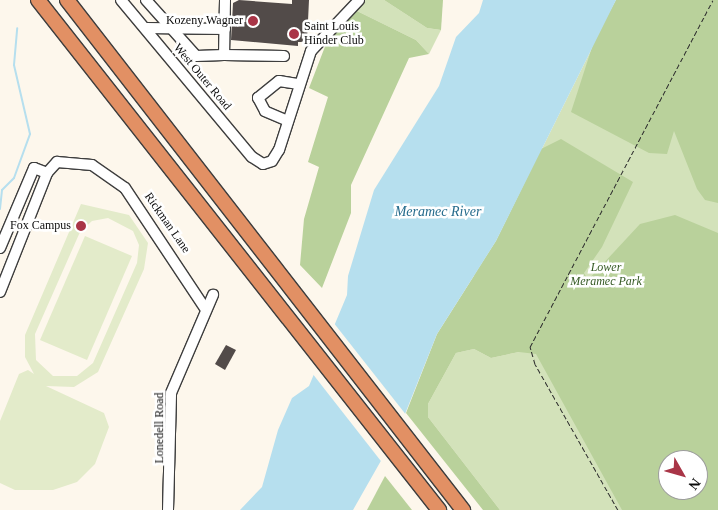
<!DOCTYPE html>
<style>
body{margin:0}
#map{position:relative;width:718px;height:510px;overflow:hidden;background:#fdf7ec;font-family:Georgia,serif}
div>[style]{position:absolute}
.green>*{inset:0;background:#d3e2ba}
.forest>*{inset:0;background:#b9d19b}
.pitch>*{inset:0;background:#e3ebca}
.water>*{inset:0;background:#b6dfee}
.pier>*{inset:0;background:#fdf7ec}
.stream>*{height:2px;margin:-1px;padding:0 1px;transform-origin:1px;border-radius:1px;background:#b6dfee}
.building>*{inset:0;background:#524b49}
.path>*{height:1px;margin-top:-0.5px;transform-origin:0;background:repeating-linear-gradient(90deg,#2d2d2d 0 5px,transparent 0 7.5px)}
.roads{filter:drop-shadow(1px 0 #3e3e3e) drop-shadow(-1px 0 #3e3e3e) drop-shadow(0 1px #3e3e3e) drop-shadow(0 -1px #3e3e3e)}
.minor>*{height:10px;margin:-5px;padding:0 5px;transform-origin:5px;border-radius:5px;background:#fff}
.highway>*{height:14px;margin:-7px;padding:0 7px;transform-origin:7px;border-radius:7px;background:#e29064}
.dots>*{width:14px;height:14px;translate:-50% -50%;box-sizing:border-box;border:2px solid #fff;border-radius:50%}
span{translate:-50% -50%;white-space:nowrap;text-align:center;line-height:1.15;-webkit-text-stroke:5px #fff;paint-order:stroke}
.poi-label{font-size:12px;color:#0b0b0b}
.right{translate:-100% -50%;text-align:right}
.left{translate:0 -50%;text-align:left}
.street-label{font-size:12px;color:#0b0b0b}
.park-label{font-size:12px;color:#355a24;font-style:italic}
.water-label{font-size:14px;color:#256b8c;font-style:italic}
.north{position:absolute;left:658px;top:450px;width:50px;height:50px;box-sizing:border-box;background:#fff;border:1px solid #9d9d9d;border-radius:50%;rotate:128deg;font-size:14px;font-weight:700;line-height:20px;text-align:center;color:#0b0b0b}
.north::after{content:'';display:block;margin:auto;width:18px;height:22px;background:#a93547;clip-path:polygon(50% 0,100% 100%,50% 72%,0 100%)}
</style>
<div id="map">
<div class="green">
<i style="clip-path:polygon(363px 0,384px 0,427px 28px,441px 30px,429px 54px,416px 40px,355px 10px)"></i>
<i style="clip-path:polygon(evenodd,616px 0,718px 0,718px 510px,500px 510px,428px 417px,428px 404px,456px 353px,474px 349px,491px 358px,519px 352px,474px 275px,496px 241px,616px 0,668px 460px,698px 460px,698px 490px,668px 490px,668px 460px)"></i>
</div>
<div class="forest">
<i style="clip-path:polygon(384px 0,443px 0,441px 30px,427px 28px)"></i>
<i style="clip-path:polygon(616px 0,718px 0,718px 203px,705px 200px,697px 189px,674px 131px,667px 154px,649px 153px,571px 112px,595px 38px)"></i>
<i style="clip-path:polygon(355px 10px,416px 40px,429px 54px,409px 58px,351px 185px,351px 213px,322px 288px,300px 265px,304px 219px,319px 167px,308px 162px,328px 97px,309px 88px,326px 44px)"></i>
<i style="clip-path:polygon(evenodd,561px 139px,633px 182px,602px 247px,584px 273px,588px 280px,640px 224px,675px 215px,718px 233px,718px 510px,622px 510px,536px 354px,519px 352px,491px 358px,474px 349px,456px 353px,428px 404px,428px 417px,500px 510px,483px 510px,406px 413px,437px 334px,496px 241px,541px 149px,561px 139px,668px 460px,698px 460px,698px 490px,668px 490px,668px 460px)"></i>
<i style="clip-path:polygon(385px 476px,412px 510px,367px 510px)"></i>
</div>
<div class="pitch">
<i style="clip-path:polygon(evenodd,81px 204px,129px 215px,148px 243px,144px 269px,98px 372px,74px 387px,46px 386px,104px 413px,109px 427px,95px 464px,77px 482px,53px 490px,15px 490px,0 483px,0 421px,19px 374px,28px 370px,34px 374px,25px 357px,25px 335px,81px 204px,108px 218px,133px 231px,139px 245px,137px 263px,93px 363px,77px 376px,53px 376px,36px 360px,35px 334px,80px 232px,92px 221px,108px 218px)"></i>
<i style="clip-path:polygon(85px 236px,132px 256px,87px 360px,40px 340px)"></i>
</div>
<div class="water">
<i style="clip-path:polygon(483px 0,616px 0,496px 241px,437px 334px,399px 429px,353px 510px,240px 510px,262px 487px,278px 430px,292px 398px,309px 386px,347px 295px,348px 276px,374px 190px,439px 86px,456px 37px,479px 13px)"></i>
</div>
<div class="pier">
<i style="clip-path:polygon(333px 322px,407px 416px,384px 465px,312px 373px)"></i>
</div>
<div class="stream">
<i style="left:0;top:209px;width:19px;rotate:-84deg"></i>
<i style="left:2px;top:190px;width:17px;rotate:-45deg"></i>
<i style="left:14px;top:178px;width:47px;rotate:-70deg"></i>
<i style="left:30px;top:134px;width:71px;rotate:-103.1deg"></i>
<i style="left:14px;top:65px;width:37px;rotate:-85deg"></i>
</div>
<div class="building">
<i style="clip-path:polygon(239px 0,292px 4px,292px 0,309px 0,307px 42px,298px 42px,298px 46px,231px 40px,233px 3px)"></i>
<i style="clip-path:polygon(226px 345px,236px 350px,225px 370px,215px 364px)"></i>
</div>
<div class="path">
<i style="left:618px;top:510px;width:168px;rotate:-119.6deg"></i>
<i style="left:535px;top:364px;width:18px;rotate:-106deg"></i>
<i style="left:530px;top:347px;width:392px;rotate:-62.2deg"></i>
</div>
<div class="roads">
<div class="minor">
<i style="left:121px;top:0;width:204px;rotate:50.2deg"></i>
<i style="left:252px;top:157px;width:13px;rotate:32deg"></i>
<i style="left:263px;top:164px;width:9px;rotate:-18deg"></i>
<i style="left:272px;top:161px;width:13px;rotate:-58deg"></i>
<i style="left:279px;top:150px;width:104px;rotate:-72.1deg"></i>
<i style="left:311px;top:51px;width:70px;rotate:-46.7deg"></i>
<i style="left:146px;top:0;width:75px;rotate:48.2deg"></i>
<i style="left:196px;top:56px;width:28px;rotate:-2deg"></i>
<i style="left:225px;top:0;width:55px;rotate:91deg"></i>
<i style="left:224px;top:55px;width:60px;rotate:1deg"></i>
<i style="left:146px;top:28px;width:79px;rotate:0.7deg"></i>
<i style="left:288px;top:121px;width:25px;rotate:-157deg"></i>
<i style="left:265px;top:111px;width:15px;rotate:-118deg"></i>
<i style="left:258px;top:98px;width:27px;rotate:-39deg"></i>
<i style="left:279px;top:81px;width:20px;rotate:9deg"></i>
<i style="left:0;top:248px;width:87px;rotate:-67deg"></i>
<i style="left:34px;top:168px;width:14px;rotate:21deg"></i>
<i style="left:47px;top:173px;width:15px;rotate:-48deg"></i>
<i style="left:57px;top:162px;width:35px;rotate:5deg"></i>
<i style="left:92px;top:165px;width:40px;rotate:34.9deg"></i>
<i style="left:125px;top:188px;width:146px;rotate:56.4deg"></i>
<i style="left:0;top:292px;width:128px;rotate:-68.4deg"></i>
<i style="left:168px;top:510px;width:117px;rotate:-88.5deg"></i>
<i style="left:171px;top:393px;width:107px;rotate:-66.8deg"></i>
</div>
<div class="highway">
<i style="left:38px;top:0;width:649px;rotate:51.82deg"></i>
<i style="left:67px;top:0;width:646px;rotate:52.17deg"></i>
</div>
</div>
<div class="dots">
<i style="left:253px;top:21px;background:#a93547"></i>
<i style="left:294px;top:34px;background:#a93547"></i>
<i style="left:81px;top:226px;background:#a93547"></i>
</div>
<div class="poi-label">
<span class="right" style="left:243px;top:21px">Kozeny Wagner</span>
<span class="left" style="left:304px;top:34px">Saint Louis<br>Hinder Club</span>
<span class="right" style="left:71px;top:226px">Fox Campus</span>
</div>
<div class="street-label">
<span style="left:202px;top:77px;rotate:50deg">West Outer Road</span>
<span style="left:167px;top:223px;rotate:55deg">Rickman Lane</span>
<span style="left:160px;top:428px;rotate:-90deg">Lonedell Road</span>
</div>
<div class="park-label">
<span style="left:606px;top:275px">Lower<br>Meramec Park</span>
</div>
<div class="water-label">
<span style="left:438px;top:212px">Meramec River</span>
</div>
<div class="north">N</div>
</div>
